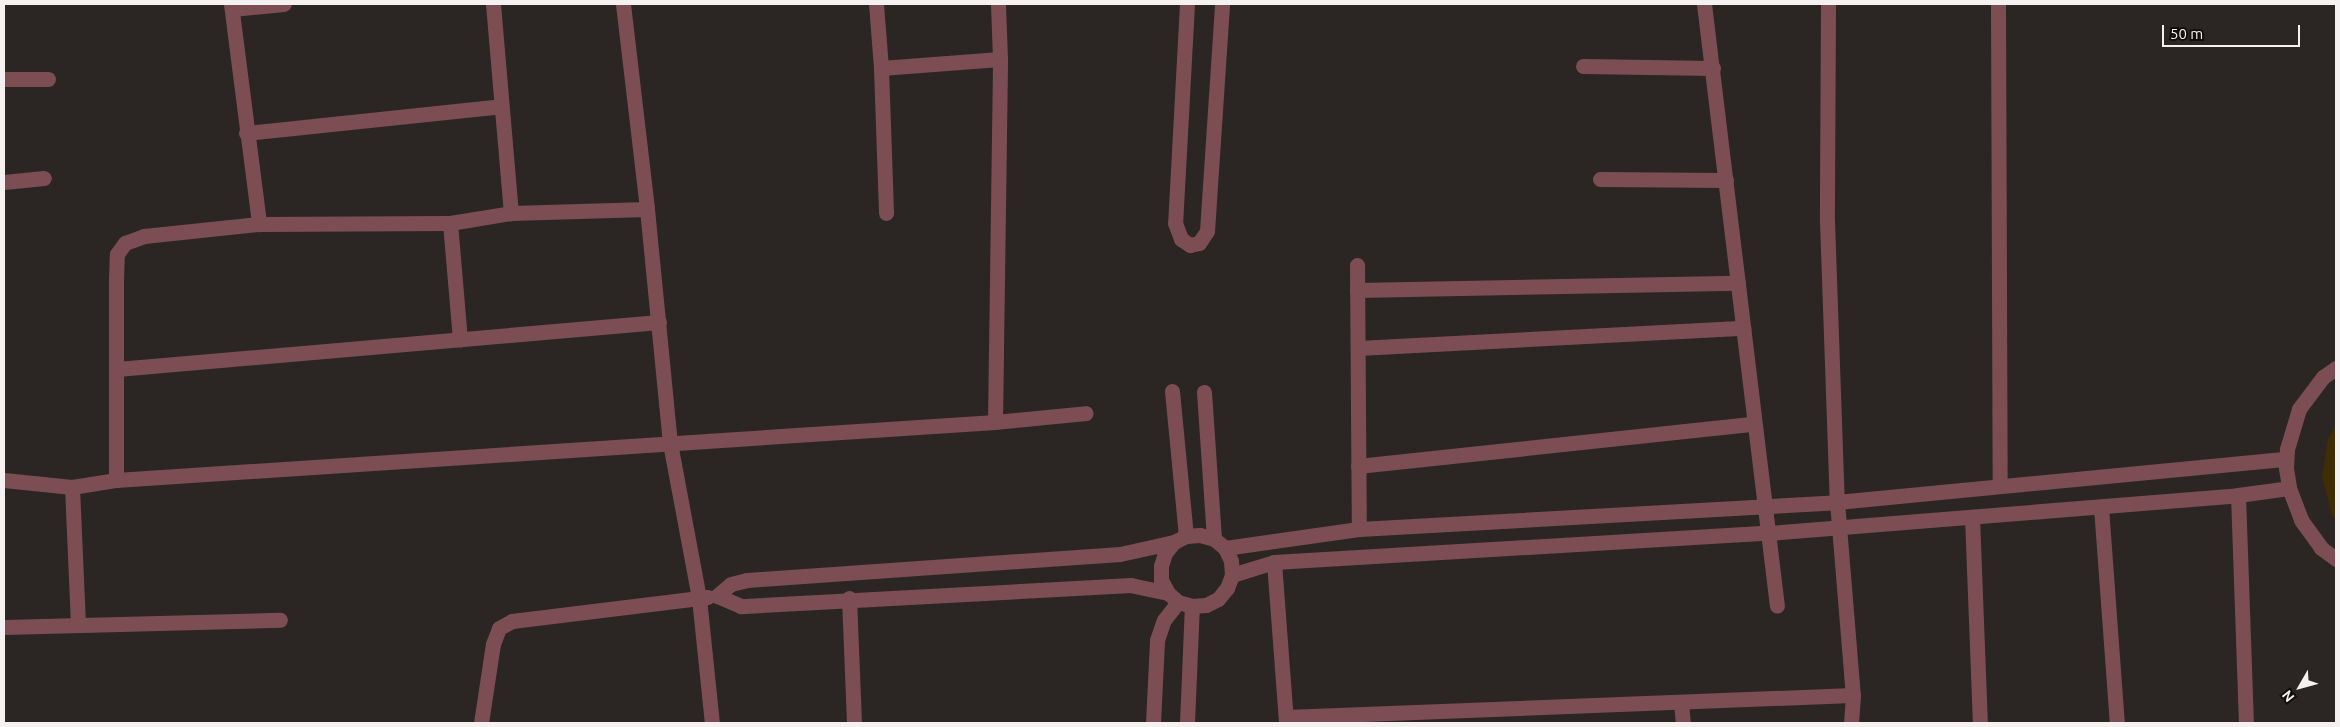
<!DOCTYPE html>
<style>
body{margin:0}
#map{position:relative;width:2340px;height:727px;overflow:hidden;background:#2b2524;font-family:Ubuntu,sans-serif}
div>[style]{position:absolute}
.green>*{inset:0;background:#3f2e04}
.minor>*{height:15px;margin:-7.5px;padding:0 7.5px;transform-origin:7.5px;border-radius:7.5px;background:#7c4e53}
span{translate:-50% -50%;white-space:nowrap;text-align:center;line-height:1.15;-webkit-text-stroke:4px #110f0e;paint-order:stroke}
.frame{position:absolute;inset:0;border:5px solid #f5f1f0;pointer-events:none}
.north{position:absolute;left:2275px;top:662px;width:50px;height:50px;-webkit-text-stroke:4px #110f0e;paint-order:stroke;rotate:232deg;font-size:14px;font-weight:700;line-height:20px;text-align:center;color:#f5f1f0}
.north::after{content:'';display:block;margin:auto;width:18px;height:22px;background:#f5f1f0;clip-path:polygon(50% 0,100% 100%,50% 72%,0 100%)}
.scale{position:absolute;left:2162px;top:25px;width:138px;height:22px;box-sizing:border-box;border:2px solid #f5f1f0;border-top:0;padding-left:6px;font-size:15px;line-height:18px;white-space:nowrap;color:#f5f1f0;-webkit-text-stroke:4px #110f0e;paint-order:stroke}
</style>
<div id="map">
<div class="green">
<i style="clip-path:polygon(2336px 425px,2336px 521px,2332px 515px,2322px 477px,2328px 439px)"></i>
</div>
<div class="minor">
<i style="left:231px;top:4px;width:222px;rotate:82.7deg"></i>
<i style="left:493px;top:4px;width:210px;rotate:85.1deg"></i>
<i style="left:623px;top:4px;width:206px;rotate:83.3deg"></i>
<i style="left:647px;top:209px;width:235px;rotate:84.4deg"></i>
<i style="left:670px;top:443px;width:158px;rotate:79.4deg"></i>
<i style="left:699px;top:598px;width:126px;rotate:84.1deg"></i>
<i style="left:876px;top:4px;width:64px;rotate:85.5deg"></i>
<i style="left:881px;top:68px;width:119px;rotate:-4.3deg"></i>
<i style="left:1187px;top:4px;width:219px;rotate:93.1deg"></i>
<i style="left:1175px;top:223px;width:17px;rotate:69deg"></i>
<i style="left:1181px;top:239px;width:11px;rotate:34deg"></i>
<i style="left:1190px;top:245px;width:9px;rotate:-13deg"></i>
<i style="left:1199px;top:243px;width:14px;rotate:-56deg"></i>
<i style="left:1207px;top:231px;width:227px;rotate:-86.2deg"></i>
<i style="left:1704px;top:4px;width:606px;rotate:83.09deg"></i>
<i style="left:1828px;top:4px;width:217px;rotate:90.3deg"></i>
<i style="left:1827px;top:221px;width:281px;rotate:88deg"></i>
<i style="left:1837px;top:502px;width:194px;rotate:85.3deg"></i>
<i style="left:1853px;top:695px;width:28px;rotate:94deg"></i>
<i style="left:1998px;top:4px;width:482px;rotate:89.8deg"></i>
<i style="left:232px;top:9px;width:52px;rotate:-5.5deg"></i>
<i style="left:1583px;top:66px;width:130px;rotate:0.9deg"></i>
<i style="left:881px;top:68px;width:145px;rotate:88deg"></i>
<i style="left:4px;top:79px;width:44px"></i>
<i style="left:246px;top:133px;width:256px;rotate:-6deg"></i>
<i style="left:1600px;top:179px;width:126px;rotate:0.5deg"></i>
<i style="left:4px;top:182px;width:40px;rotate:-5.7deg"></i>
<i style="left:450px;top:223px;width:117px;rotate:85.1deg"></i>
<i style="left:1357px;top:265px;width:264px;rotate:89.6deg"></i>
<i style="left:1357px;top:290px;width:381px;rotate:-1.1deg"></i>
<i style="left:1358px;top:348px;width:386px;rotate:-3deg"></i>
<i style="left:2336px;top:368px;width:16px;rotate:145deg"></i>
<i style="left:2323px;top:377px;width:40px;rotate:127deg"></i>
<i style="left:2299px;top:409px;width:42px;rotate:106.7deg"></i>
<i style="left:2287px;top:449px;width:19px;rotate:93deg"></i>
<i style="left:2286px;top:468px;width:20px;rotate:81deg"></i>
<i style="left:2289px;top:488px;width:34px;rotate:69deg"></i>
<i style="left:2301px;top:520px;width:34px;rotate:54deg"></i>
<i style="left:2321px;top:548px;width:19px;rotate:36deg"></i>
<i style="left:117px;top:369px;width:544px;rotate:-4.96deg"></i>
<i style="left:1172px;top:391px;width:146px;rotate:84.5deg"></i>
<i style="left:1204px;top:392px;width:147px;rotate:86.1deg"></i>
<i style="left:995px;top:422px;width:363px;rotate:-89.2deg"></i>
<i style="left:1000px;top:59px;width:55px;rotate:-92.1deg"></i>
<i style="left:1358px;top:466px;width:397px;rotate:-6.1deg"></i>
<i style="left:4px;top:480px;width:68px;rotate:5.9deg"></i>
<i style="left:72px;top:487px;width:45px;rotate:-9deg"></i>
<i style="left:116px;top:480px;width:881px;rotate:-3.78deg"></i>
<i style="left:995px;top:422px;width:91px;rotate:-5.6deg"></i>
<i style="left:116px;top:480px;width:201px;rotate:-90deg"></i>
<i style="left:116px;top:279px;width:25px;rotate:-88deg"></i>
<i style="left:117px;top:254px;width:14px;rotate:-54deg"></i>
<i style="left:125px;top:243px;width:20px;rotate:-20deg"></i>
<i style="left:144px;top:236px;width:116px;rotate:-6deg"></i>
<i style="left:259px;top:224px;width:191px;rotate:-0.3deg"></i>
<i style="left:450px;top:223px;width:62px;rotate:-9.3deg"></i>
<i style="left:511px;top:213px;width:136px;rotate:-1.7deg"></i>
<i style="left:72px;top:487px;width:136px;rotate:87.5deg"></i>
<i style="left:2238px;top:495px;width:228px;rotate:88deg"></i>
<i style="left:2101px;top:507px;width:217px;rotate:85.8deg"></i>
<i style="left:1972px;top:517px;width:206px;rotate:87.8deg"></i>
<i style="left:1225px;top:548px;width:14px;rotate:65deg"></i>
<i style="left:1231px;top:561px;width:14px;rotate:86deg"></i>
<i style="left:1232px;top:575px;width:14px;rotate:111deg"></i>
<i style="left:1227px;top:588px;width:14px;rotate:129deg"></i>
<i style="left:1218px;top:599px;width:13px;rotate:153deg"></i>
<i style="left:1206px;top:605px;width:14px;rotate:176deg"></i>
<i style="left:1192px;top:606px;width:15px;rotate:-164deg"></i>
<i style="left:1178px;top:602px;width:13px;rotate:-138deg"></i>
<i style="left:1168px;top:593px;width:15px;rotate:-118deg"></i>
<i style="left:1161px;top:580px;width:14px;rotate:-90deg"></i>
<i style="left:1161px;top:566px;width:14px;rotate:-73deg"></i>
<i style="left:1165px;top:553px;width:14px;rotate:-51deg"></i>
<i style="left:1174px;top:542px;width:13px;rotate:-27deg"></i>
<i style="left:1186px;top:536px;width:14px;rotate:-4deg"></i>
<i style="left:1200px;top:535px;width:15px;rotate:16deg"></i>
<i style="left:1214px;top:539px;width:14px;rotate:39deg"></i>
<i style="left:1225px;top:548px;width:135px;rotate:-8.1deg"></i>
<i style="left:1359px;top:529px;width:479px;rotate:-3.2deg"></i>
<i style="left:1837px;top:502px;width:451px;rotate:-5.5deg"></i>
<i style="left:1274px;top:562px;width:161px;rotate:85.7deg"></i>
<i style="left:1232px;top:575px;width:44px;rotate:-17.2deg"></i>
<i style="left:1274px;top:562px;width:496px;rotate:-3.4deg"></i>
<i style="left:1769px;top:533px;width:471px;rotate:-4.6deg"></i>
<i style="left:2238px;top:495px;width:51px;rotate:-7.8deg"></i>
<i style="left:1168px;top:593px;width:38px;rotate:-168deg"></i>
<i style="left:1131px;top:585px;width:391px;rotate:176.9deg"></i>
<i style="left:741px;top:606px;width:26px;rotate:-157deg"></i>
<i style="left:717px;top:596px;width:18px;rotate:-41deg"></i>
<i style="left:731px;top:584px;width:16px;rotate:-14deg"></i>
<i style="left:747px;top:580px;width:374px;rotate:-4deg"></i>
<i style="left:1120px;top:554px;width:55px;rotate:-12.5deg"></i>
<i style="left:849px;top:598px;width:125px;rotate:87.7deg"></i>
<i style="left:4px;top:627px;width:276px;rotate:-1.5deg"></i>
<i style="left:1681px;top:702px;width:21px;rotate:85deg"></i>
<i style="left:1286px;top:717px;width:567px;rotate:-2.22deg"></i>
<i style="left:481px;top:723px;width:80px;rotate:-81.4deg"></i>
<i style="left:493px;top:644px;width:17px;rotate:-69deg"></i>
<i style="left:499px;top:628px;width:15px;rotate:-28deg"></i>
<i style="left:512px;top:621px;width:197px;rotate:-7deg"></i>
<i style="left:1153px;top:723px;width:83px;rotate:-87.2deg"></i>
<i style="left:1157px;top:640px;width:21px;rotate:-71deg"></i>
<i style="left:1164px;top:620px;width:23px;rotate:-52deg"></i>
<i style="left:1187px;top:723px;width:117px;rotate:-87.6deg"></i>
</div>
<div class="frame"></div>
<div class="north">N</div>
<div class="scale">50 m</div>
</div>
